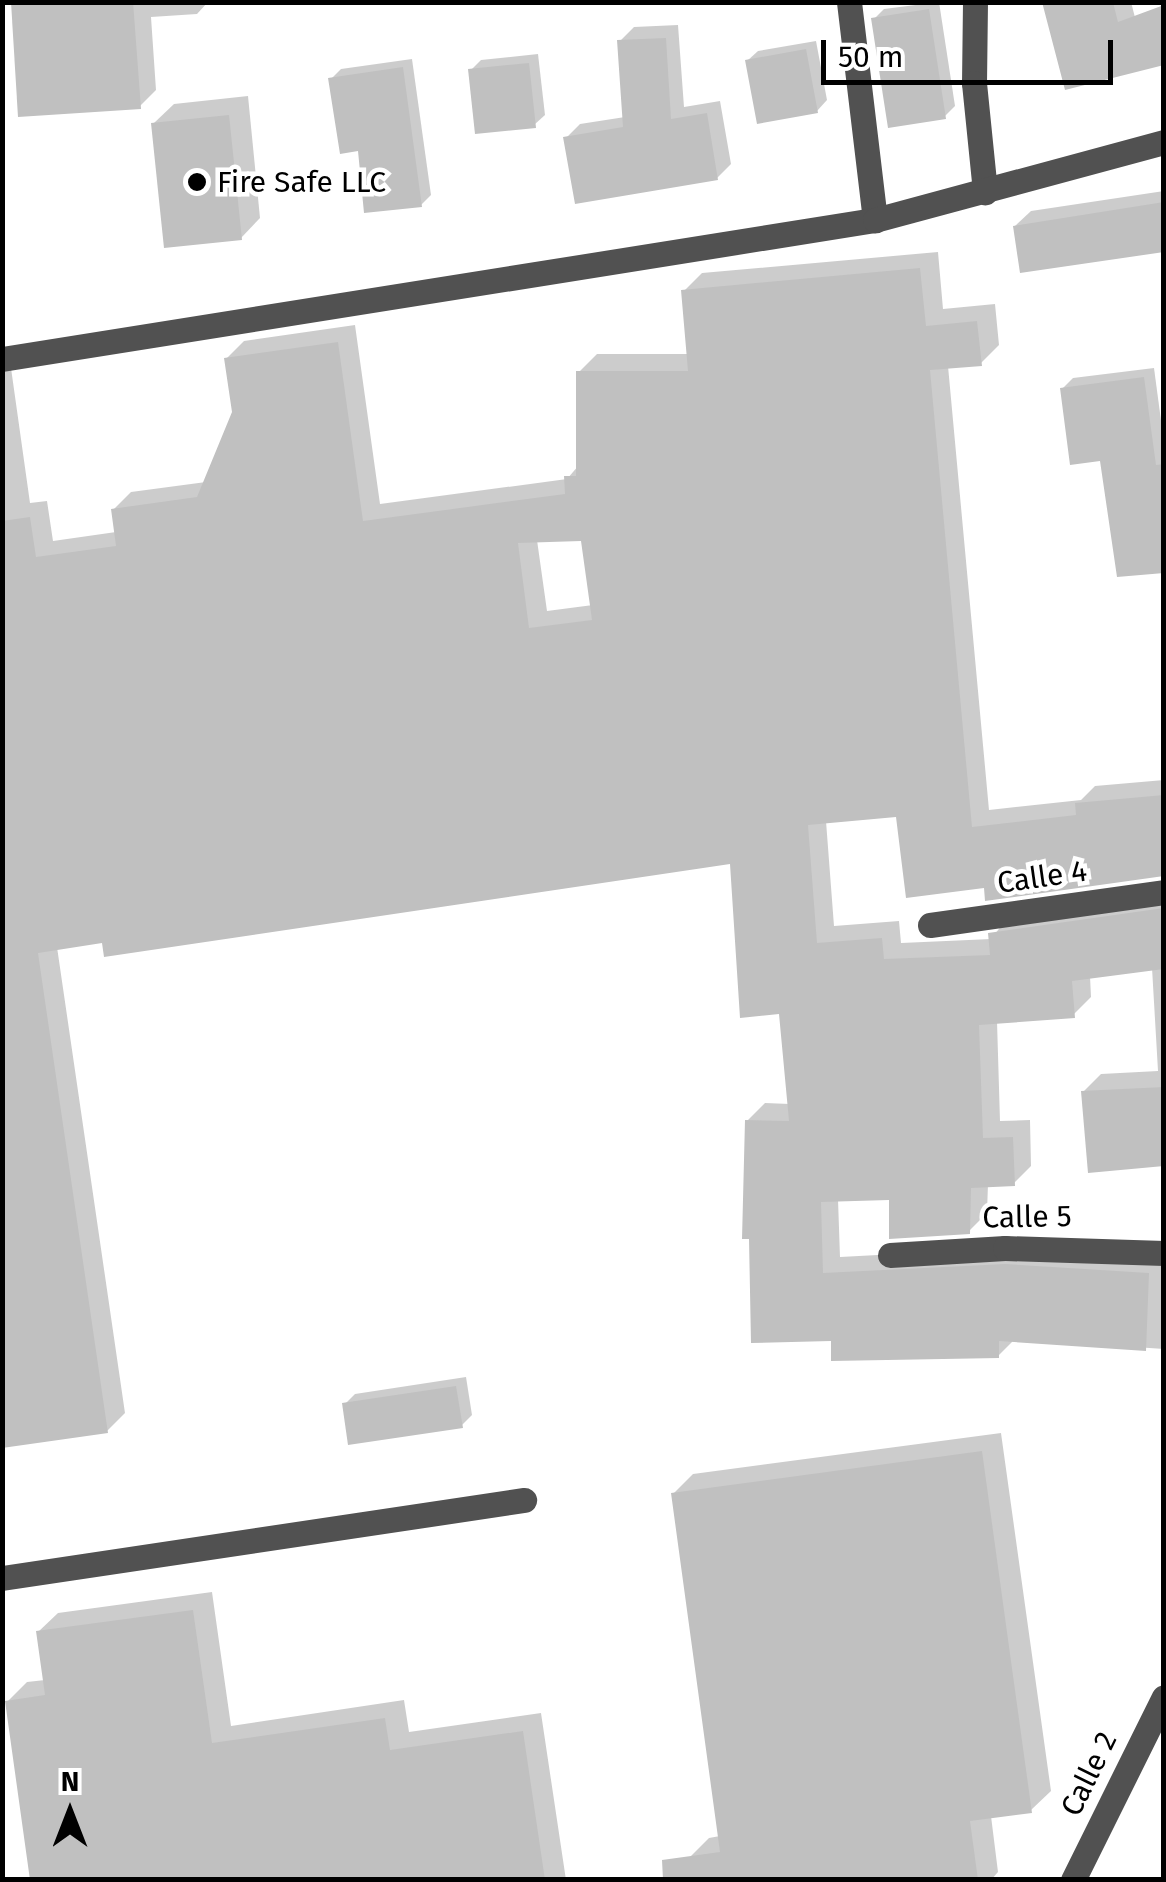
<!DOCTYPE html>
<style>
body{margin:0}
#map{position:relative;width:1166px;height:1882px;overflow:hidden;background:#fff;font-family:"Fira Sans",sans-serif}
div>[style]{position:absolute}
.shadow>*{inset:0;background:#0003}
.building>*{inset:0;background:#c0c0c0}
.minor>*{height:25px;margin:-12.5px;padding:0 12.5px;transform-origin:12.5px;border-radius:12.5px;background:#515151}
.dots>*{width:28px;height:28px;translate:-50% -50%;box-sizing:border-box;border:5px solid #fff;border-radius:50%}
span{translate:-50% -50%;white-space:nowrap;text-align:center;line-height:1.15;-webkit-text-stroke:9px #fff;paint-order:stroke}
.poi-label{font-size:30px;color:#000}
.left{translate:0 -50%;text-align:left}
.street-label{font-size:30px;color:#000}
.frame{position:absolute;inset:0;border:5px solid #000;pointer-events:none}
.north{position:absolute;left:20px;top:1762px;width:100px;height:100px;-webkit-text-stroke:8px #fff;paint-order:stroke;rotate:0deg;font-size:28px;font-weight:700;line-height:40px;text-align:center;color:#000}
.north::after{content:'';display:block;margin:auto;width:35px;height:45px;background:#000;clip-path:polygon(50% 0,100% 100%,50% 72%,0 100%)}
.scale{position:absolute;left:821px;top:40px;width:292px;height:45px;box-sizing:border-box;border:5px solid #000;border-top:0;padding-left:12px;font-size:30px;line-height:35px;white-space:nowrap;color:#000;-webkit-text-stroke:8px #fff;paint-order:stroke}
</style>
<div id="map">
<div class="shadow">
<i style="clip-path:polygon(13px 2px,208px 2px,197px 14px,151px 17px,156px 90px,140px 106px)"></i>
<i style="clip-path:polygon(939px 2px,955px 106px,945px 116px,874px 19px,884px 9px)"></i>
<i style="clip-path:polygon(1045px 2px,1131px 2px,1145px 56px)"></i>
<i style="clip-path:polygon(678px 25px,684px 107px,720px 101px,731px 164px,717px 178px,566px 138px,580px 124px,625px 117px,620px 41px,634px 27px)"></i>
<i style="clip-path:polygon(816px 41px,827px 100px,817px 111px,747px 61px,758px 51px)"></i>
<i style="clip-path:polygon(538px 54px,545px 115px,534px 125px,471px 70px,481px 60px)"></i>
<i style="clip-path:polygon(412px 59px,431px 195px,421px 205px,360px 148px,331px 79px,341px 69px)"></i>
<i style="clip-path:polygon(248px 96px,260px 218px,241px 238px,154px 123px,174px 104px)"></i>
<i style="clip-path:polygon(1164px 191px,1164px 249px,1015px 226px,1031px 211px)"></i>
<i style="clip-path:polygon(evenodd,938px 252px,943px 309px,995px 304px,999px 345px,981px 363px,948px 366px,989px 810px,1081px 800px,1095px 786px,1164px 780px,1164px 874px,987px 885px,898px 815px,826px 821px,834px 926px,899px 921px,901px 943px,991px 939px,1009px 916px,1164px 894px,1164px 1164px,1083px 1092px,1101px 1074px,1158px 1071px,1152px 968px,1090px 976px,1091px 997px,1073px 1015px,997px 1021px,1000px 1121px,1030px 1120px,1031px 1166px,1013px 1184px,988px 1184px,987px 1213px,969px 1231px,892px 1198px,838px 1199px,840px 1257px,1025px 1247px,1164px 1256px,1164px 1349px,1015px 1339px,998px 1356px,833px 1338px,747px 1121px,765px 1103px,790px 1104px,782px 1012px,732px 862px,57px 947px,125px 1413px,107px 1431px,2px 1446px,2px 370px,11px 368px,30px 503px,47px 501px,53px 541px,116px 532px,113px 510px,131px 492px,206px 482px,234px 412px,226px 359px,244px 341px,355px 325px,380px 504px,567px 479px,579px 465px,579px 372px,597px 354px,689px 354px,684px 291px,702px 273px,938px 252px,584px 538px,593px 605px,547px 611px,537px 540px,584px 538px)"></i>
<i style="clip-path:polygon(1154px 368px,1164px 443px,1164px 571px,1063px 388px,1073px 378px)"></i>
<i style="clip-path:polygon(466px 1377px,472px 1415px,462px 1425px,345px 1404px,355px 1394px)"></i>
<i style="clip-path:polygon(1001px 1433px,1051px 1791px,1031px 1810px,991px 1816px,998px 1872px,991px 1880px,692px 1880px,689px 1858px,709px 1838px,720px 1836px,673px 1494px,693px 1474px)"></i>
<i style="clip-path:polygon(212px 1592px,231px 1726px,404px 1700px,409px 1732px,541px 1713px,566px 1880px,33px 1880px,8px 1701px,27px 1682px,45px 1680px,38px 1632px,58px 1613px)"></i>
</div>
<div class="building">
<i style="clip-path:polygon(11px 2px,133px 2px,141px 109px,18px 117px)"></i>
<i style="clip-path:polygon(1042px 2px,1113px 2px,1118px 22px,1164px 5px,1164px 65px,1065px 90px)"></i>
<i style="clip-path:polygon(929px 9px,946px 119px,888px 128px,871px 18px)"></i>
<i style="clip-path:polygon(666px 38px,671px 119px,707px 113px,718px 180px,575px 204px,563px 137px,623px 127px,617px 40px)"></i>
<i style="clip-path:polygon(806px 49px,818px 113px,757px 124px,745px 60px)"></i>
<i style="clip-path:polygon(529px 63px,536px 128px,475px 134px,468px 69px)"></i>
<i style="clip-path:polygon(403px 67px,422px 207px,364px 213px,358px 151px,340px 154px,328px 78px)"></i>
<i style="clip-path:polygon(229px 115px,242px 240px,164px 248px,151px 123px)"></i>
<i style="clip-path:polygon(1164px 202px,1164px 252px,1020px 273px,1013px 226px)"></i>
<i style="clip-path:polygon(evenodd,920px 268px,926px 326px,977px 321px,982px 366px,930px 370px,972px 827px,1076px 815px,1075px 803px,1164px 795px,1164px 876px,985px 901px,984px 888px,906px 898px,896px 817px,808px 825px,817px 943px,882px 938px,884px 959px,990px 955px,988px 933px,1164px 908px,1164px 969px,1072px 981px,1075px 1018px,979px 1025px,983px 1138px,1013px 1137px,1015px 1186px,971px 1188px,970px 1234px,889px 1239px,889px 1200px,821px 1202px,823px 1273px,1005px 1264px,1149px 1273px,1146px 1351px,999px 1341px,999px 1358px,831px 1361px,831px 1341px,751px 1343px,749px 1239px,742px 1239px,745px 1120px,789px 1121px,779px 1014px,740px 1018px,730px 864px,104px 957px,102px 943px,38px 953px,108px 1433px,2px 1448px,2px 521px,30px 517px,36px 557px,116px 546px,111px 509px,197px 497px,232px 412px,224px 358px,338px 342px,363px 521px,565px 494px,564px 476px,576px 476px,576px 371px,688px 371px,681px 290px,920px 268px,581px 541px,592px 620px,529px 628px,518px 543px,581px 541px)"></i>
<i style="clip-path:polygon(1144px 377px,1156px 465px,1164px 464px,1164px 573px,1117px 577px,1100px 461px,1070px 465px,1060px 388px)"></i>
<i style="clip-path:polygon(1164px 1087px,1164px 1166px,1088px 1173px,1081px 1091px)"></i>
<i style="clip-path:polygon(456px 1386px,463px 1428px,348px 1445px,342px 1403px)"></i>
<i style="clip-path:polygon(982px 1451px,1032px 1813px,970px 1821px,978px 1880px,663px 1880px,662px 1860px,720px 1852px,671px 1493px)"></i>
<i style="clip-path:polygon(193px 1610px,212px 1743px,385px 1718px,390px 1750px,523px 1731px,545px 1880px,30px 1880px,5px 1701px,45px 1695px,36px 1631px)"></i>
</div>
<div class="minor">
<i style="left:849px;top:2px;width:220px;rotate:83.2deg"></i>
<i style="left:975px;top:2px;width:81px;rotate:90.7deg"></i>
<i style="left:974px;top:83px;width:110px;rotate:84.2deg"></i>
<i style="left:2px;top:359px;width:884px;rotate:-9.05deg"></i>
<i style="left:875px;top:220px;width:299px;rotate:-15.1deg"></i>
<i style="left:930px;top:925px;width:236px;rotate:-8deg"></i>
<i style="left:890px;top:1255px;width:115px;rotate:-3.5deg"></i>
<i style="left:1005px;top:1248px;width:159px;rotate:1.8deg"></i>
<i style="left:2px;top:1578px;width:528px;rotate:-8.5deg"></i>
<i style="left:1073px;top:1880px;width:204px;rotate:-63.6deg"></i>
</div>
<div class="dots">
<i style="left:197px;top:182px;background:#000"></i>
</div>
<div class="poi-label">
<span class="left" style="left:217px;top:182px">Fire Safe LLC</span>
</div>
<div class="street-label">
<span style="left:1042px;top:877px;rotate:-8deg">Calle 4</span>
<span style="left:1027px;top:1217px;rotate:-1deg">Calle 5</span>
<span style="left:1089px;top:1774px;rotate:-64deg">Calle 2</span>
</div>
<div class="frame"></div>
<div class="north">N</div>
<div class="scale">50 m</div>
</div>
